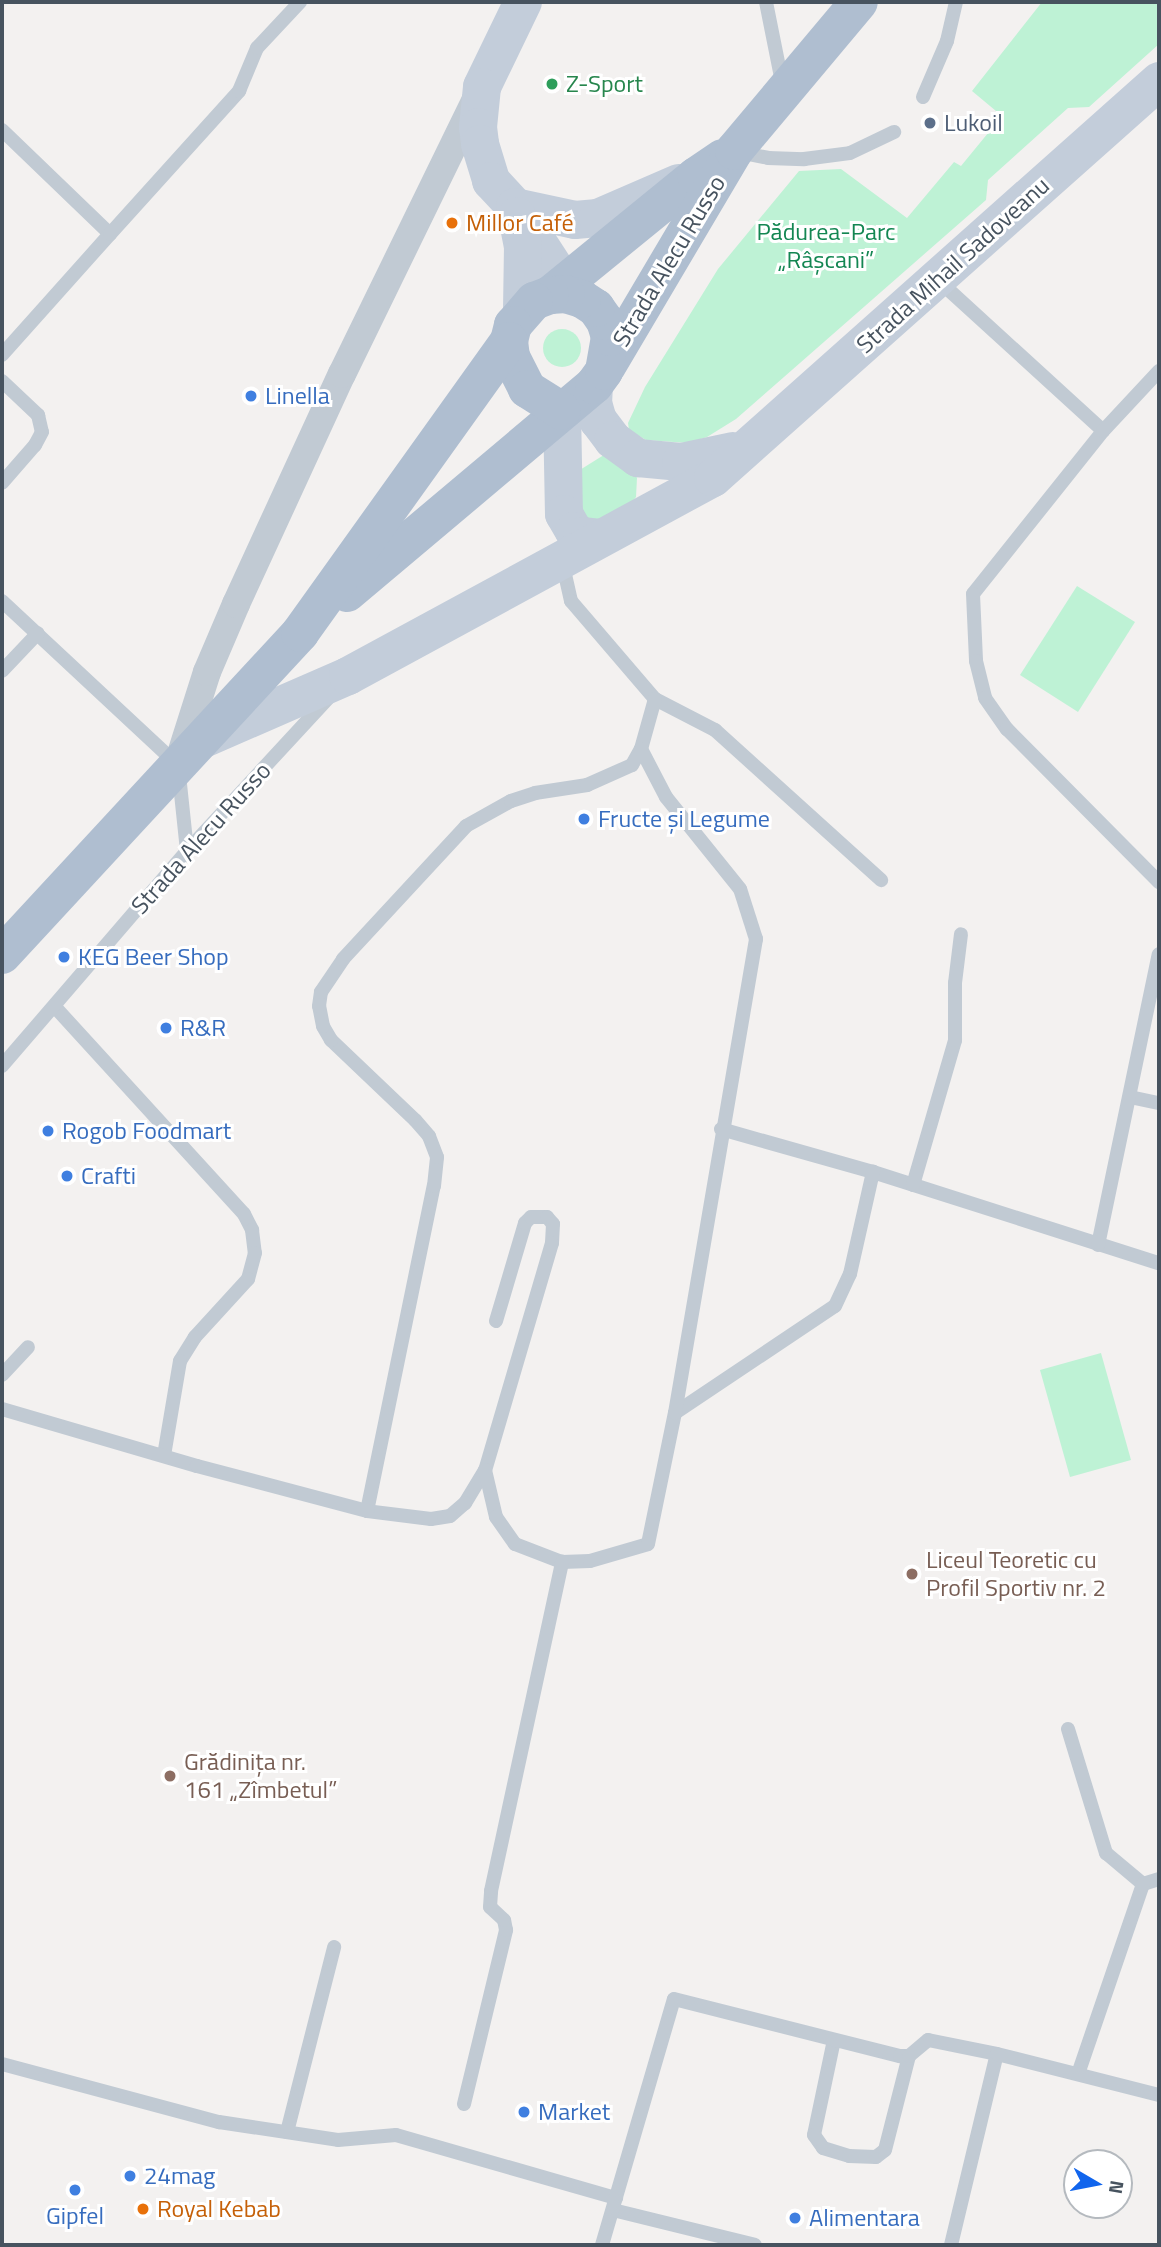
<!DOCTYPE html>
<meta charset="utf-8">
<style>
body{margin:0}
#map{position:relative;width:1161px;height:2247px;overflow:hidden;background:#f3f1f0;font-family:"Titillium Web",sans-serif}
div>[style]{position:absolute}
.green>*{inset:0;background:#bef2d5}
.round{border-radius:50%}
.lane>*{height:14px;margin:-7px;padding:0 7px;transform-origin:7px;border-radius:7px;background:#c1cad3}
.street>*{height:28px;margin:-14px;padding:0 14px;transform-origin:14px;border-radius:14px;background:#c1cad3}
.secondary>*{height:38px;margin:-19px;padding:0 19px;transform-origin:19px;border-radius:19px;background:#c3cdda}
.primary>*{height:38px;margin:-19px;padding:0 19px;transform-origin:19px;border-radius:19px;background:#afbed0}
.dots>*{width:19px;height:19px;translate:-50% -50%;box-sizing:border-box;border:4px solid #fff;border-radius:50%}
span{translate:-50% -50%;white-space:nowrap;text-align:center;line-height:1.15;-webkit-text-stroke:6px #fff;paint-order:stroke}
.leisure-label{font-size:24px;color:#27864d}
.left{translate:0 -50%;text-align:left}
.service-label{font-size:24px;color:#4e5e75}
.food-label{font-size:24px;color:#c56008}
.park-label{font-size:24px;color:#138652}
.street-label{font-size:24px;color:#47535f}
.shop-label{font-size:24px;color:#366cbe}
.education-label{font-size:24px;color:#785e54}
.frame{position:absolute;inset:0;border:4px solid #47535f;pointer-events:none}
.north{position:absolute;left:1063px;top:2149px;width:70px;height:70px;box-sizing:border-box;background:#fff;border:2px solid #b5babf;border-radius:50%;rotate:100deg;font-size:19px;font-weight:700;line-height:28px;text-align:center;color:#47535f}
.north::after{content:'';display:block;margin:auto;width:24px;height:32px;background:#1165ed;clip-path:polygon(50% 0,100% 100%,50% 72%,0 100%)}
</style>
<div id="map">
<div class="green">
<i style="clip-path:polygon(1042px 2px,1159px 2px,1159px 44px,1089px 107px,1068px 108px,988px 180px,986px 200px,736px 419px,707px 437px,688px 443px,646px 440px,629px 430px,628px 423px,645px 387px,718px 269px,799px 171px,841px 169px,907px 218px,954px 162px,961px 166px,1002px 116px,972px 91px)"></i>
<i class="round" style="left:543px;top:329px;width:38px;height:38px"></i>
<i style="clip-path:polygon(607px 453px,632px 469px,637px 478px,636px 497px,629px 506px,584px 526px,575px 473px)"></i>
<i style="clip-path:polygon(1077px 586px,1135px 622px,1078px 712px,1020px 675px)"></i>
<i style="clip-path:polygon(1101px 1353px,1131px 1460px,1070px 1477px,1040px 1370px)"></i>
</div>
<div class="lane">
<i style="left:766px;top:2px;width:82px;rotate:78.7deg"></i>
<i style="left:923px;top:97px;width:61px;rotate:-66.8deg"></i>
<i style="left:947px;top:41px;width:40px;rotate:-77deg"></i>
<i style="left:2px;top:130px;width:150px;rotate:43.9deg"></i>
<i style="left:110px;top:234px;width:162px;rotate:131.8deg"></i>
<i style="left:738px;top:152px;width:31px;rotate:11deg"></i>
<i style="left:768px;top:158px;width:36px;rotate:2deg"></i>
<i style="left:804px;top:159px;width:46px;rotate:-7.4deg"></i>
<i style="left:850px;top:153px;width:49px;rotate:-25.5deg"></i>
<i style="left:110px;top:234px;width:193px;rotate:-47.9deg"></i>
<i style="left:239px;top:91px;width:47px;rotate:-67.3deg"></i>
<i style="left:257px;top:48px;width:63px;rotate:-46.9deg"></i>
<i style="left:939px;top:281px;width:222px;rotate:42.4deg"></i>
<i style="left:1103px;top:431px;width:208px;rotate:128.6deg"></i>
<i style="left:973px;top:594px;width:67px;rotate:87.4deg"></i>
<i style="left:976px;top:661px;width:38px;rotate:76deg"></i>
<i style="left:985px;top:698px;width:38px;rotate:55deg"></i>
<i style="left:1007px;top:729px;width:216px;rotate:45.2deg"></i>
<i style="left:2px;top:381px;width:50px;rotate:43.4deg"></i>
<i style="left:38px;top:415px;width:17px;rotate:77deg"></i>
<i style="left:42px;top:432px;width:15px;rotate:118deg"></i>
<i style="left:35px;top:445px;width:50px;rotate:131deg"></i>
<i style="left:1103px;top:431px;width:82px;rotate:-47deg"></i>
<i style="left:562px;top:561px;width:41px;rotate:77.3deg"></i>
<i style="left:571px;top:601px;width:129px;rotate:49.4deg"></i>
<i style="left:655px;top:699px;width:68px;rotate:27.3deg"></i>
<i style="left:715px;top:730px;width:224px;rotate:42.1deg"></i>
<i style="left:2px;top:601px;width:241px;rotate:43deg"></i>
<i style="left:178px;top:765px;width:86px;rotate:84deg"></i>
<i style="left:2px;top:671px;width:52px;rotate:-46.5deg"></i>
<i style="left:55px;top:1007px;width:280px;rotate:47.6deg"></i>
<i style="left:244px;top:1214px;width:18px;rotate:63deg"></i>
<i style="left:252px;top:1230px;width:23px;rotate:83deg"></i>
<i style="left:255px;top:1253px;width:27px;rotate:105deg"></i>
<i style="left:248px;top:1279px;width:79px;rotate:132.4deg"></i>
<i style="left:195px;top:1337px;width:28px;rotate:122deg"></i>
<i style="left:180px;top:1361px;width:96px;rotate:99.6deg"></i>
<i style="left:2px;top:1066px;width:284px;rotate:-49.3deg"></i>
<i style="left:187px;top:851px;width:208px;rotate:-47.3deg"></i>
<i style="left:1130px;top:1097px;width:30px;rotate:12deg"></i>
<i style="left:721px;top:1129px;width:158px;rotate:15.8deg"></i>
<i style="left:873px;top:1172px;width:300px;rotate:17.7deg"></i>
<i style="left:913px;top:1185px;width:151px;rotate:-73.8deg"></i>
<i style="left:955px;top:1040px;width:57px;rotate:-90deg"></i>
<i style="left:955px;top:983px;width:49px;rotate:-83deg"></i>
<i style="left:1098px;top:1245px;width:297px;rotate:-78.2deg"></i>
<i style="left:496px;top:1321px;width:102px;rotate:-73.5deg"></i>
<i style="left:525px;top:1223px;width:8px;rotate:-45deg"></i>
<i style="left:531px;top:1217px;width:16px"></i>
<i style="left:547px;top:1217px;width:9px;rotate:49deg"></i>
<i style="left:553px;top:1224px;width:19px;rotate:93deg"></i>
<i style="left:552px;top:1243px;width:237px;rotate:106.4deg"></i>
<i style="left:485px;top:1470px;width:39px;rotate:121deg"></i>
<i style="left:465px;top:1503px;width:20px;rotate:139deg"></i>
<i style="left:450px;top:1516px;width:19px;rotate:171deg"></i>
<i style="left:431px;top:1519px;width:64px;rotate:-172.9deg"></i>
<i style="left:367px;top:1511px;width:332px;rotate:-78.4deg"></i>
<i style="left:434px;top:1186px;width:29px;rotate:-84deg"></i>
<i style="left:437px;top:1157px;width:22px;rotate:-111deg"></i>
<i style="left:429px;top:1136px;width:21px;rotate:-131deg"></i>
<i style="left:415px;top:1120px;width:116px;rotate:-136.4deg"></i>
<i style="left:331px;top:1040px;width:16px;rotate:-120deg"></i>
<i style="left:323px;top:1026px;width:20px;rotate:-101deg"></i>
<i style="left:319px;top:1006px;width:14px;rotate:-82deg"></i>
<i style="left:321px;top:992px;width:40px;rotate:-56deg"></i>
<i style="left:343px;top:959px;width:181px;rotate:-47.2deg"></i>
<i style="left:466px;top:826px;width:51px;rotate:-29.1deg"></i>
<i style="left:511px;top:801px;width:25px;rotate:-18deg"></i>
<i style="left:535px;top:793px;width:53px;rotate:-8.7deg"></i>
<i style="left:587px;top:785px;width:49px;rotate:-24deg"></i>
<i style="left:632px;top:765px;width:18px;rotate:-61deg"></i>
<i style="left:641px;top:749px;width:52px;rotate:-74.4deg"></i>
<i style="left:2px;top:1375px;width:38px;rotate:-47deg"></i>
<i style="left:2px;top:1409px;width:203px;rotate:16.3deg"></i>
<i style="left:197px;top:1466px;width:176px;rotate:14.8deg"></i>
<i style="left:675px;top:1413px;width:192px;rotate:-33.8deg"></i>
<i style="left:835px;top:1306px;width:35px;rotate:-65deg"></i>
<i style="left:850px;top:1274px;width:105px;rotate:-77.3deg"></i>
<i style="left:485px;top:1470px;width:48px;rotate:76.8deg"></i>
<i style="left:496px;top:1517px;width:33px;rotate:55deg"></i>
<i style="left:515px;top:1544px;width:50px;rotate:21deg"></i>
<i style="left:562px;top:1562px;width:28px;rotate:-2deg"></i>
<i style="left:590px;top:1561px;width:60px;rotate:-16.3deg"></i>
<i style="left:648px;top:1544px;width:134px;rotate:-78.4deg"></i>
<i style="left:675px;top:1413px;width:481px;rotate:-80.3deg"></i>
<i style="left:756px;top:939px;width:52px;rotate:-107.7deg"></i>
<i style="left:740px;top:889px;width:118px;rotate:-128.8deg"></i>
<i style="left:666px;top:797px;width:54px;rotate:-117.5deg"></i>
<i style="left:1068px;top:1729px;width:130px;rotate:73deg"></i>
<i style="left:1106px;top:1853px;width:48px;rotate:40deg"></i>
<i style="left:1143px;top:1884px;width:17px;rotate:-17deg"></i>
<i style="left:834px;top:2040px;width:97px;rotate:101.9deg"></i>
<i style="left:814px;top:2135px;width:16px;rotate:55deg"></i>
<i style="left:823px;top:2148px;width:27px;rotate:17deg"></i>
<i style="left:849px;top:2156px;width:27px;rotate:2deg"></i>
<i style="left:876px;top:2157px;width:11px;rotate:-38deg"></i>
<i style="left:885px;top:2150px;width:97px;rotate:-75.7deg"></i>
<i style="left:2px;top:2064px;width:225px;rotate:15deg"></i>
<i style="left:219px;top:2122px;width:120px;rotate:8.6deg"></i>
<i style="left:338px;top:2140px;width:58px;rotate:-4.9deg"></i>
<i style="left:396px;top:2135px;width:229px;rotate:16deg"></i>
<i style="left:1078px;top:2074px;width:201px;rotate:-71.1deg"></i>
<i style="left:464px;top:2104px;width:179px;rotate:-76.4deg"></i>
<i style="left:506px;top:1930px;width:10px;rotate:-101deg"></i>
<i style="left:504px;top:1920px;width:19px;rotate:-137deg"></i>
<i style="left:490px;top:1907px;width:16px;rotate:-86deg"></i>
<i style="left:491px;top:1891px;width:337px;rotate:-77.8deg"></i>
<i style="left:287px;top:2132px;width:191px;rotate:-75.7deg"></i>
<i style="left:613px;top:2210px;width:146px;rotate:13.8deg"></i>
<i style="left:602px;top:2245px;width:256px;rotate:-73.7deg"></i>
<i style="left:674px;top:1999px;width:233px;rotate:14.2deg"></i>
<i style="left:900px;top:2056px;width:9px"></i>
<i style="left:909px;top:2056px;width:25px;rotate:-40deg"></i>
<i style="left:928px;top:2040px;width:70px;rotate:11.5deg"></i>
<i style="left:951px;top:2245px;width:196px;rotate:-76.5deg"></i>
<i style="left:997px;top:2054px;width:167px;rotate:14.2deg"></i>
</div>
<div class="street">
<i style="left:180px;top:757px;width:89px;rotate:-72.4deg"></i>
<i style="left:207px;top:672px;width:74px;rotate:-66.9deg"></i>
<i style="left:236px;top:604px;width:253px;rotate:-65.3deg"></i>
<i style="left:342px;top:374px;width:306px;rotate:-64deg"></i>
</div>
<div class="secondary">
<i style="left:523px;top:2px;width:94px;rotate:115.8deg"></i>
<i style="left:482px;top:87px;width:40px;rotate:95.7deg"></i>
<i style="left:478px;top:127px;width:17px;rotate:83deg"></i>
<i style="left:480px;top:144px;width:39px;rotate:73deg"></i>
<i style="left:491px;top:181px;width:35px;rotate:47deg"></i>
<i style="left:515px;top:207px;width:92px;rotate:57deg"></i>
<i style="left:565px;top:284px;width:23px;rotate:41deg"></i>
<i style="left:515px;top:207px;width:61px;rotate:12.2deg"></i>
<i style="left:575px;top:220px;width:23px;rotate:-5deg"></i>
<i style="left:598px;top:218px;width:88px;rotate:-23.4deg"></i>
<i style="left:517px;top:216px;width:31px;rotate:79deg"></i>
<i style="left:523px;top:246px;width:65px;rotate:90.9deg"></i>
<i style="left:594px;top:385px;width:18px;rotate:93deg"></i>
<i style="left:593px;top:403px;width:18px;rotate:74deg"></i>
<i style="left:598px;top:420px;width:25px;rotate:53deg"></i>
<i style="left:613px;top:440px;width:31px;rotate:36deg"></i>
<i style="left:638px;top:458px;width:43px;rotate:5.3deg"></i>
<i style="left:681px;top:462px;width:53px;rotate:-11.9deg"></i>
<i style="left:562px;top:411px;width:103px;rotate:88.9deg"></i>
<i style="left:564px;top:514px;width:20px;rotate:60deg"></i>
<i style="left:574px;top:531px;width:9px;rotate:32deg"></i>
<i style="left:582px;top:536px;width:18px;rotate:6deg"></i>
<i style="left:201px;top:740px;width:160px;rotate:-23.5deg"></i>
<i style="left:348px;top:676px;width:415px;rotate:-28.5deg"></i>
<i style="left:713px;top:478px;width:597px;rotate:-41.67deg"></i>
</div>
<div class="primary">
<i style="left:550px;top:295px;width:188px;rotate:-39.2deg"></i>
<i style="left:696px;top:176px;width:32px;rotate:-34deg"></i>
<i style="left:607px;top:366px;width:250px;rotate:-59.4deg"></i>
<i style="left:734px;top:151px;width:194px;rotate:-50deg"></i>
<i style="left:347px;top:593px;width:323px;rotate:-40.1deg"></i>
<i style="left:594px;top:385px;width:17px;rotate:-54deg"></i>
<i style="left:604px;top:371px;width:35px;rotate:-80deg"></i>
<i style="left:610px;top:337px;width:17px;rotate:-107deg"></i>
<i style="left:605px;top:321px;width:16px;rotate:-125deg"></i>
<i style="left:596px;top:308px;width:17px;rotate:-147deg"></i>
<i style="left:582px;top:299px;width:17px;rotate:-163deg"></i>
<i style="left:566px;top:294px;width:16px;rotate:176deg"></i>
<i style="left:550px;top:295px;width:17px;rotate:159deg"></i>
<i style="left:534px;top:301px;width:32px;rotate:131deg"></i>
<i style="left:513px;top:325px;width:16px;rotate:104deg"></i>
<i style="left:509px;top:341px;width:16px;rotate:83deg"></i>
<i style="left:511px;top:357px;width:36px;rotate:63deg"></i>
<i style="left:527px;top:389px;width:41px;rotate:32.2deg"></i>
<i style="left:2px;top:955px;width:439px;rotate:-47.2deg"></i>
<i style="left:300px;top:633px;width:359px;rotate:-54.4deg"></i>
</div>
<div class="dots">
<i style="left:552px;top:84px;background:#2e9e5b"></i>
<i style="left:930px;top:123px;background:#5c6f8a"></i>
<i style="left:452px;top:223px;background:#e8710a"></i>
<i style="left:251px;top:396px;background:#3f7fe0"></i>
<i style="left:584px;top:819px;background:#3f7fe0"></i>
<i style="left:64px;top:957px;background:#3f7fe0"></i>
<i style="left:166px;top:1028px;background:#3f7fe0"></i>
<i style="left:48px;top:1131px;background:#3f7fe0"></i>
<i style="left:67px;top:1176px;background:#3f7fe0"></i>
<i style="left:912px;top:1574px;background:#8d6e63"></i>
<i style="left:170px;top:1776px;background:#8d6e63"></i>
<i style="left:524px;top:2112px;background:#3f7fe0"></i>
<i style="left:130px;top:2176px;background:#3f7fe0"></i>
<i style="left:75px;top:2190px;background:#3f7fe0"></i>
<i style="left:143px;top:2209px;background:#e8710a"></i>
<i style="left:795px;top:2218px;background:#3f7fe0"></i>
</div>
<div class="leisure-label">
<span class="left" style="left:566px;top:84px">Z-Sport</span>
</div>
<div class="service-label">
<span class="left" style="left:944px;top:123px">Lukoil</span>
</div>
<div class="food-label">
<span class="left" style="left:466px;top:223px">Millor Café</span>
<span class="left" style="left:157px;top:2209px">Royal Kebab</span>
</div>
<div class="park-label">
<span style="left:826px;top:246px">Pădurea-Parc<br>„Râșcani”</span>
</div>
<div class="street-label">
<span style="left:669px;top:261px;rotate:-59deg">Strada Alecu Russo</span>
<span style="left:953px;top:265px;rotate:-42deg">Strada Mihail Sadoveanu</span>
<span style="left:201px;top:838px;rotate:-48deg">Strada Alecu Russo</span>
</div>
<div class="shop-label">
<span class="left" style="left:265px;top:396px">Linella</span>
<span class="left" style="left:598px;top:819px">Fructe și Legume</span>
<span class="left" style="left:78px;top:957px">KEG Beer Shop</span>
<span class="left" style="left:180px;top:1028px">R&amp;R</span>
<span class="left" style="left:62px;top:1131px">Rogob Foodmart</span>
<span class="left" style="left:81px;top:1176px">Crafti</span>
<span class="left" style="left:538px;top:2112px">Market</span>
<span class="left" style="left:144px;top:2176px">24mag</span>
<span style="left:75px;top:2216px">Gipfel</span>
<span class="left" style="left:809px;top:2218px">Alimentara</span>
</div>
<div class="education-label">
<span class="left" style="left:926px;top:1574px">Liceul Teoretic cu<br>Profil Sportiv nr. 2</span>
<span class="left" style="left:184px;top:1776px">Grădinița nr.<br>161 „Zîmbetul”</span>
</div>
<div class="frame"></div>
<div class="north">N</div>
</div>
